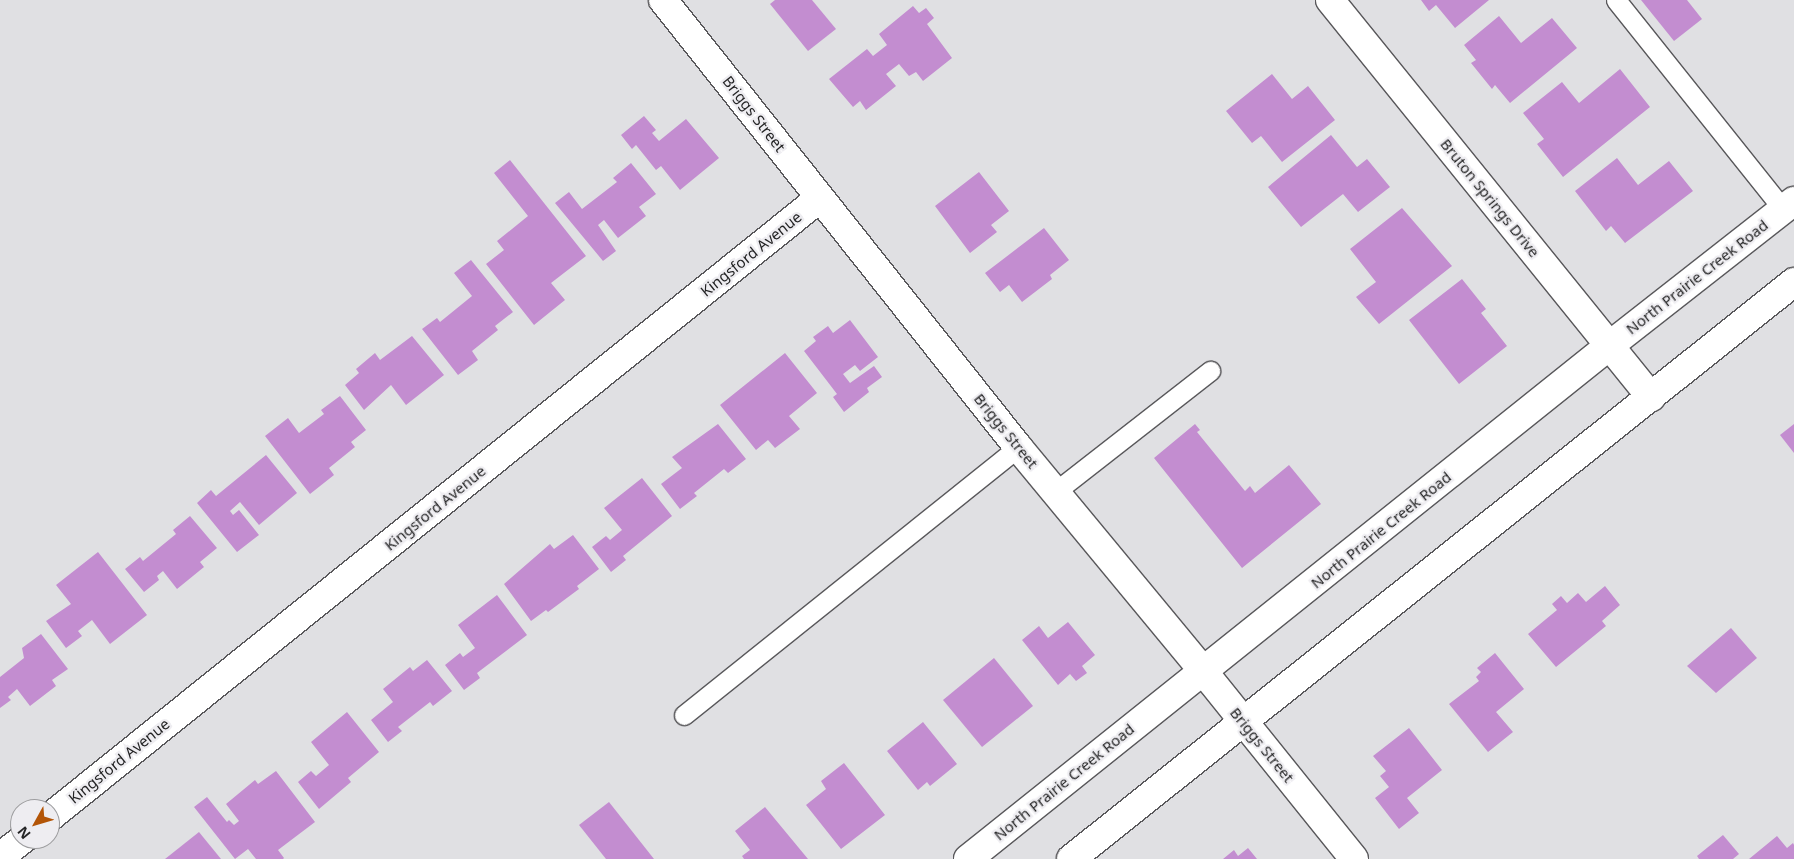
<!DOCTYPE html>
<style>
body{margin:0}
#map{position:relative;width:1794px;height:859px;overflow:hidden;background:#e0e0e3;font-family:"Noto Sans",sans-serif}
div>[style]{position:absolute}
.building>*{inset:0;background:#c38dd0}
.roads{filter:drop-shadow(1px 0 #59585b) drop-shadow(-1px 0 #59585b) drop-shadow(0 1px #59585b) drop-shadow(0 -1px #59585b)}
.lane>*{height:19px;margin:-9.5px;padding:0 9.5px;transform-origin:9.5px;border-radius:9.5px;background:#fff}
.street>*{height:28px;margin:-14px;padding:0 14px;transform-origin:14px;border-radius:14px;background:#fff}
.secondary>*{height:28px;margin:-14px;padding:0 14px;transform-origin:14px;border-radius:14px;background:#fff}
span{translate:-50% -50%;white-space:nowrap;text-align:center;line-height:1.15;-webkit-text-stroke:4.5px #eeedf1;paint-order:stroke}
.street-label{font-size:15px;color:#242425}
.north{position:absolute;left:10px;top:799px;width:50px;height:50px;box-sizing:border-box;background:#eeedf1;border:1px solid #9d9d9f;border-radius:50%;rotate:231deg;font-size:14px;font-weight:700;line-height:20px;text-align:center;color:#242425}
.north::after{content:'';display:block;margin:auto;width:18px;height:22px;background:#b35507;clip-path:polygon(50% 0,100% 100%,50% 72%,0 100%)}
</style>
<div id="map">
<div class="building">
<i style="clip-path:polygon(775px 0,812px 0,836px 29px,808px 51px,770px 4px)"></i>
<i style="clip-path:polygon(1421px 0,1489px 0,1455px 28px,1436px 5px,1429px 11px)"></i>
<i style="clip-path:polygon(1641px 0,1687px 0,1702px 19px,1674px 41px)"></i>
<i style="clip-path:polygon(913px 6px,919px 13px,926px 8px,934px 18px,927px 24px,952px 58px,923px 81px,916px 72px,909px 76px,899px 64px,886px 74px,896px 86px,866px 110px,860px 101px,853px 107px,829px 79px,867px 49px,873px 56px,887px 45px,879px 34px)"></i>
<i style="clip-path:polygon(1499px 16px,1521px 43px,1552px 18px,1577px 48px,1510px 103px,1495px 85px,1492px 89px,1471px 63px,1476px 60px,1464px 45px)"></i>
<i style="clip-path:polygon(1620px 69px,1650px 107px,1563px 177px,1537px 144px,1544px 139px,1523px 113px,1562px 82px,1579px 103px)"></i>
<i style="clip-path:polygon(1272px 74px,1292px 99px,1308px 86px,1335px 120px,1282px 162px,1261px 136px,1252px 143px,1226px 111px)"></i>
<i style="clip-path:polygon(644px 116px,656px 130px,652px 133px,659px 141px,686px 119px,719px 158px,680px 190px,661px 166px,656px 170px,636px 145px,632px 149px,621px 135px)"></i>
<i style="clip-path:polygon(1331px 135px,1357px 167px,1367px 159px,1390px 187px,1358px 212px,1343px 194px,1301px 227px,1268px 187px)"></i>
<i style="clip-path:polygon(1617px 158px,1638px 185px,1669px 161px,1693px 191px,1625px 243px,1611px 226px,1606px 231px,1575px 191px)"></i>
<i style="clip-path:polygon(510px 160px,586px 256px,551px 283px,565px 300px,534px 325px,486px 264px,504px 250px,497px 241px,528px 216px,494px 173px)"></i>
<i style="clip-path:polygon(631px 163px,656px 194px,639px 207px,646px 216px,618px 238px,604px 220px,598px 225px,616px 251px,603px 261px,555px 203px,569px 192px,582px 209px,617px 182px,613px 178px)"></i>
<i style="clip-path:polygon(979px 172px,1009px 211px,991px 225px,997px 232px,970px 253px,935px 206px)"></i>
<i style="clip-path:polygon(1402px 208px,1452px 266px,1379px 324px,1356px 297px,1376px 282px,1350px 249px)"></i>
<i style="clip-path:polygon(1044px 228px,1069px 260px,1050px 275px,1052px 279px,1022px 302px,1009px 285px,1000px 292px,985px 273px)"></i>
<i style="clip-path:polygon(471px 260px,513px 312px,495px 326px,498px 330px,472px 351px,478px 360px,458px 375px,422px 329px,437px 318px,440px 322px,472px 296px,454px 273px)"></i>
<i style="clip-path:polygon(1462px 279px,1486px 309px,1481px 313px,1507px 346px,1459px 384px,1409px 320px)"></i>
<i style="clip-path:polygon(850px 320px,878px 357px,860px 371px,855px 365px,843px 374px,850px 383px,874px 366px,882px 377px,867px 388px,869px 392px,844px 412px,833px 397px,837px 394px,804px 351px,816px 341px,813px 337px,828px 326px,833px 333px)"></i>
<i style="clip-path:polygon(412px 336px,444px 375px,406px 405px,391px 385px,364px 410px,345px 385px,359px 373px,356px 369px,375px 353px,380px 360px)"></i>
<i style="clip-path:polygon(785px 353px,817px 393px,789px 416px,800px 429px,775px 448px,768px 440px,756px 450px,720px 405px)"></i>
<i style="clip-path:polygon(340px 396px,366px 430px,351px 442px,355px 447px,329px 468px,334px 475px,310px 494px,265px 436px,288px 418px,299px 433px,324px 414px,321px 410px)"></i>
<i style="clip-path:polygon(718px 424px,746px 459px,728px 473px,724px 469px,694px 493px,697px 496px,680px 509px,661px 484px,682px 468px,672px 457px)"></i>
<i style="clip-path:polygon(1195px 424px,1200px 430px,1197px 432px,1245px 491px,1250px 486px,1255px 493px,1289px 465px,1321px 504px,1242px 568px,1154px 458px)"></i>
<i style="clip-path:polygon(1794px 424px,1794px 453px,1780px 435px)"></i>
<i style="clip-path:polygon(266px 455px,297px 493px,259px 525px,240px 502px,230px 511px,233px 515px,239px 510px,259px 535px,237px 552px,197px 503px,211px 490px,216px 496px)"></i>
<i style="clip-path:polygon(642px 478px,672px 516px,623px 556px,626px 560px,611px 572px,592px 547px,606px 536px,610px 540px,622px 530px,604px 508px)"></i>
<i style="clip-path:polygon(190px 516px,217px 548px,200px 562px,204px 567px,177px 589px,163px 571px,157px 576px,159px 580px,144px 592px,125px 569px,140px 557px,143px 561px,176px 534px,173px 530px)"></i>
<i style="clip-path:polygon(573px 535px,599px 569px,577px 586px,579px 589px,548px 612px,546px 610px,531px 621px,504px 584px,550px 544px,554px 549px)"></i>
<i style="clip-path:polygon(98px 552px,147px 615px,110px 644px,92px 620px,78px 631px,82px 636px,66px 648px,46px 621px,71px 604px,56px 585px)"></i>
<i style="clip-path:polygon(1605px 586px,1620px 605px,1602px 621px,1606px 626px,1556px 667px,1528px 634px,1557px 610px,1552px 604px,1561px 596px,1567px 603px,1578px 593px,1586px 602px)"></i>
<i style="clip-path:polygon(497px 595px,527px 635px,477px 673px,480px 678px,464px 690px,445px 665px,460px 653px,463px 657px,475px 648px,458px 625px)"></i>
<i style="clip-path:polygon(1068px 622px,1095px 655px,1082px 666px,1087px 673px,1076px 681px,1070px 674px,1058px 685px,1022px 640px,1039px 626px,1048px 638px)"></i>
<i style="clip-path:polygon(1731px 628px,1757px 658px,1716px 693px,1687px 666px)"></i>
<i style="clip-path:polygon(41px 634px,68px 669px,52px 680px,56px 686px,30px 706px,17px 689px,8px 697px,11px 700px,0 708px,0 677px,24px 658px,22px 648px)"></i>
<i style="clip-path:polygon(1495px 653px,1524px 689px,1496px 712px,1513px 732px,1488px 752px,1449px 704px,1479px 681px,1476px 677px,1481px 672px,1477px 668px)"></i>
<i style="clip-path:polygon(994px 658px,1033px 706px,982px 747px,943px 700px)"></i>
<i style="clip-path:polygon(427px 660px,452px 691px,433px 706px,430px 702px,398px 727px,402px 731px,388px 742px,371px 720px,393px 702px,383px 689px,410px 667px,413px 671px)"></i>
<i style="clip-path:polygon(347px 712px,379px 752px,348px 778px,351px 782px,319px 809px,298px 782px,311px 771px,316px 776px,329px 765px,311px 742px)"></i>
<i style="clip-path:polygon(923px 722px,957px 764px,930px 786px,927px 782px,918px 790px,887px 751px)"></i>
<i style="clip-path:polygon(1409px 728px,1442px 770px,1407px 798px,1419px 813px,1399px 829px,1375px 798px,1389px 787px,1380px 776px,1386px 771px,1373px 756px)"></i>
<i style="clip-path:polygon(844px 763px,885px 815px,841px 849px,806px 805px,826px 789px,821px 781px)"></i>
<i style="clip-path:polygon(276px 771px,315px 822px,278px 850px,284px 858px,283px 859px,256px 859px,248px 849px,235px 859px,194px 807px,207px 797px,227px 822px,229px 820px,234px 825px,239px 821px,226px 804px,255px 780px,258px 784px)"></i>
<i style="clip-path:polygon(609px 802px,654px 859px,606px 859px,579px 825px)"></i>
<i style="clip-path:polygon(765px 807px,808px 859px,744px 859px,742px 856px,750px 850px,735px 831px)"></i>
<i style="clip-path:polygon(199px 832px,221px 859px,165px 859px)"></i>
<i style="clip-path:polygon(1723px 835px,1739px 854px,1733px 859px,1699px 859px,1697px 856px)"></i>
<i style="clip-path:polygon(1777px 836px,1787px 848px,1793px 843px,1794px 845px,1794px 859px,1749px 859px)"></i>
<i style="clip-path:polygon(1248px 848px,1257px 859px,1223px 859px,1234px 850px,1238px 856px)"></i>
</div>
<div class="roads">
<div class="lane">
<i style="left:1616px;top:0;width:268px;rotate:51.4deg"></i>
<i style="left:1055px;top:492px;width:197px;rotate:-38deg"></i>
<i style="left:684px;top:715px;width:428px;rotate:-38.7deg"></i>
</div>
<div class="street">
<i style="left:1330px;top:0;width:511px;rotate:51.04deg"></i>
<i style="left:50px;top:817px;width:988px;rotate:-38.8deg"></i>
<i style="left:0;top:857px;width:29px;rotate:-38deg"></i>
</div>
<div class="secondary">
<i style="left:663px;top:0;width:571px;rotate:51.54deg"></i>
<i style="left:1018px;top:447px;width:291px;rotate:50.4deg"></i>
<i style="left:1203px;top:671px;width:241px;rotate:51.2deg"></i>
<i style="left:968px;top:859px;width:821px;rotate:-38.67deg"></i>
<i style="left:1609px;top:346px;width:235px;rotate:-38.1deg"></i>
<i style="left:1071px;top:859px;width:925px;rotate:-38.59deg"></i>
</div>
</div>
<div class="street-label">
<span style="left:754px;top:114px;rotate:52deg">Briggs Street</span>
<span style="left:1490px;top:198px;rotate:51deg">Bruton Springs Drive</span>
<span style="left:751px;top:254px;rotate:-39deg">Kingsford Avenue</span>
<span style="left:1697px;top:277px;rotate:-38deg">North Prairie Creek Road</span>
<span style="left:1006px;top:431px;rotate:51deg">Briggs Street</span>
<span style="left:435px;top:508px;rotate:-39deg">Kingsford Avenue</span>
<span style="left:1381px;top:530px;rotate:-39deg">North Prairie Creek Road</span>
<span style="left:1262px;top:745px;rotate:51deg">Briggs Street</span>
<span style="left:119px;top:761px;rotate:-39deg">Kingsford Avenue</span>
<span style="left:1064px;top:782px;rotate:-39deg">North Prairie Creek Road</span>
</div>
<div class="north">N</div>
</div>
